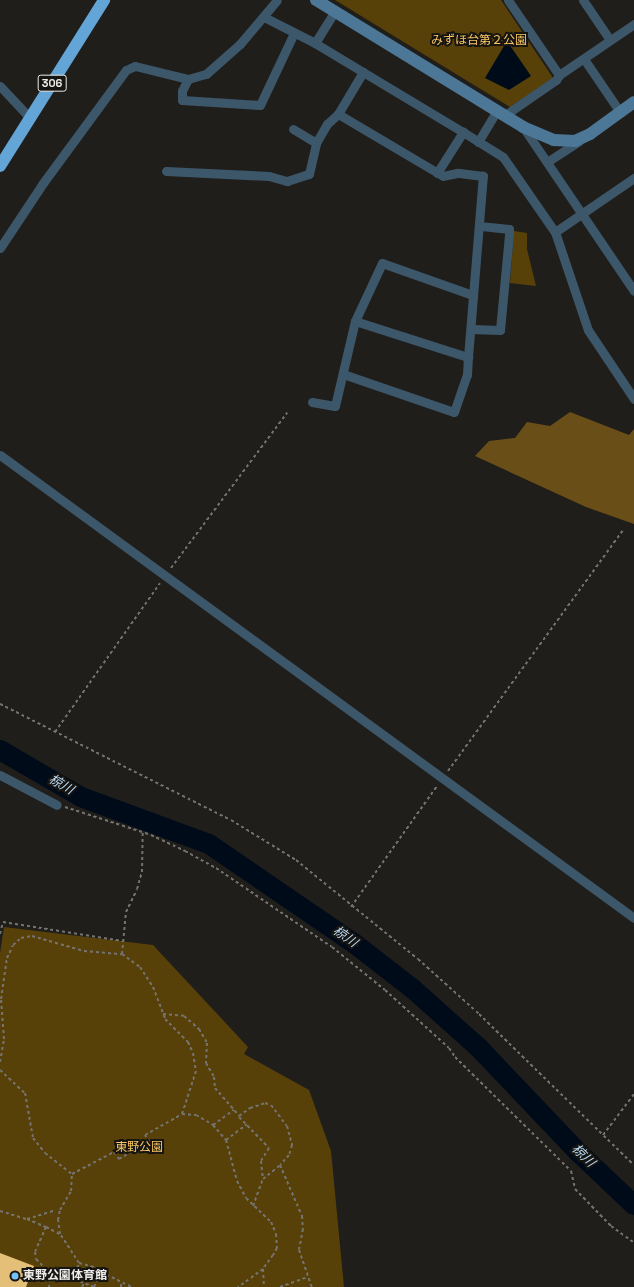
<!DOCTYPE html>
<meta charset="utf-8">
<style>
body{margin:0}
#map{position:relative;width:634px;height:1287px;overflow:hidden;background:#201e1b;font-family:"Space Grotesk","Noto Sans JP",sans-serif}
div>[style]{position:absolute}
.green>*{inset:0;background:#584009}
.forest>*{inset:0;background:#694f17}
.water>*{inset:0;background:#000b19}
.river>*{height:20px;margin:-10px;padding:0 10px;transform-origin:10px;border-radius:10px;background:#000b19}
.building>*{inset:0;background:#e4bf78}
.path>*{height:2px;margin-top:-1px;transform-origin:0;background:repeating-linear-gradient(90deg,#757370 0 3px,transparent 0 6px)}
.street>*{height:9px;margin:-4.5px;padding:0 4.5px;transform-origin:4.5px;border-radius:4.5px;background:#3d576a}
.secondary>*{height:12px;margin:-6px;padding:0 6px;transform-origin:6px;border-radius:6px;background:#4d7796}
.highway>*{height:12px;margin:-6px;padding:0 6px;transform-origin:6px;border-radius:6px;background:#62a5d6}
.dots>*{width:11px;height:11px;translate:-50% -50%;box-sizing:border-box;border:2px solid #171512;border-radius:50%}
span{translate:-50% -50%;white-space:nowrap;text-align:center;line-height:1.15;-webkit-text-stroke:4px #171512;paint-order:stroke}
.shield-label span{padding:1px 3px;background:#171512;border:1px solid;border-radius:3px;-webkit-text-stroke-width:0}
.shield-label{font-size:11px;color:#eeedea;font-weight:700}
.park-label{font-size:12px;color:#f9c764}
.poi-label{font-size:12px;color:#eeedea;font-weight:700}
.left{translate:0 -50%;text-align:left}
.water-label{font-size:13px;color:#bcdef9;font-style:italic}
</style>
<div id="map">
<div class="green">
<i style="clip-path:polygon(335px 0,501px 0,553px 78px,510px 107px)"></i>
<i style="clip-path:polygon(514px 231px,527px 233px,527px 249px,536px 286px,510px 283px)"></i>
<i style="clip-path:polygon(4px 927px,153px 945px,248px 1047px,244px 1054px,309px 1090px,331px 1151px,344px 1287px,0 1287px,0 953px)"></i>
</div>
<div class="forest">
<i style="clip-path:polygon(570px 412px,629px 435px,634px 429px,634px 524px,586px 507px,475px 456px,489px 441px,515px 438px,527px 422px,550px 426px)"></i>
</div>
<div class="water">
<i style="clip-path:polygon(507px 41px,531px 76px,509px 90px,485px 78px)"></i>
</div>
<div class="river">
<i style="left:0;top:750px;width:94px;rotate:30.1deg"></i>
<i style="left:81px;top:797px;width:136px;rotate:20.2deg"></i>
<i style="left:209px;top:844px;width:177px;rotate:34.4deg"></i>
<i style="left:355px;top:944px;width:73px;rotate:37.8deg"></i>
<i style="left:413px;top:989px;width:89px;rotate:41.8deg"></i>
<i style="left:479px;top:1048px;width:144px;rotate:46.4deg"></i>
<i style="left:578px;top:1152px;width:77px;rotate:43.4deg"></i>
</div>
<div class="building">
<i style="clip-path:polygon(0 1253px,34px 1266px,26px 1287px,0 1287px)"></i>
</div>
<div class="path">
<i style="left:171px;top:568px;width:194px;rotate:-53.2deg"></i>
<i style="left:0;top:704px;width:258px;rotate:26.7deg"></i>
<i style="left:231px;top:820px;width:76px;rotate:31.6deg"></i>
<i style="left:296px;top:860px;width:157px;rotate:39.1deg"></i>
<i style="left:418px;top:959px;width:82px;rotate:42deg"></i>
<i style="left:479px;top:1014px;width:216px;rotate:44.3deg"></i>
<i style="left:55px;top:732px;width:182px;rotate:-54.8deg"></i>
<i style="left:448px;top:771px;width:299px;rotate:-54deg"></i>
<i style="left:65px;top:807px;width:90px;rotate:18deg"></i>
<i style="left:151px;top:835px;width:38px;rotate:25deg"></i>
<i style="left:185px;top:851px;width:35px;rotate:29deg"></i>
<i style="left:216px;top:868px;width:140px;rotate:34.3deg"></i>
<i style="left:332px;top:947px;width:68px;rotate:39.1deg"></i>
<i style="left:385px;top:990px;width:86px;rotate:42.2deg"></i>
<i style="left:449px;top:1048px;width:11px;rotate:56deg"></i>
<i style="left:455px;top:1057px;width:163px;rotate:44.5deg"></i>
<i style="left:571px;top:1171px;width:18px;rotate:77deg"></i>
<i style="left:575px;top:1189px;width:52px;rotate:45.8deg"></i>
<i style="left:611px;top:1226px;width:29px;rotate:36deg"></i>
<i style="left:351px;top:907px;width:148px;rotate:-54.6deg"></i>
<i style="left:0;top:934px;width:12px;rotate:-76deg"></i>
<i style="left:3px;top:922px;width:121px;rotate:9deg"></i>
<i style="left:122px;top:954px;width:42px;rotate:-84.6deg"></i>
<i style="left:126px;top:912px;width:25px;rotate:-64deg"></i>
<i style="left:137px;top:889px;width:18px;rotate:-74deg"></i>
<i style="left:142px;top:872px;width:39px;rotate:-89deg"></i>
<i style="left:163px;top:1014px;width:21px;rotate:5deg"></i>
<i style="left:184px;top:1016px;width:20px;rotate:41deg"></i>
<i style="left:199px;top:1029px;width:16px;rotate:60deg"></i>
<i style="left:207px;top:1043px;width:20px;rotate:93deg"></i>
<i style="left:206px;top:1063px;width:16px;rotate:60deg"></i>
<i style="left:214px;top:1077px;width:11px;rotate:85deg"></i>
<i style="left:215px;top:1088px;width:37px;rotate:49deg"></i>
<i style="left:239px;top:1116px;width:14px;rotate:-36deg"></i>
<i style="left:250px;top:1108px;width:16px;rotate:-18deg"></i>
<i style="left:265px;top:1103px;width:6px;rotate:18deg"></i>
<i style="left:271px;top:1105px;width:26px;rotate:53deg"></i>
<i style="left:287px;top:1126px;width:20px;rotate:75deg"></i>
<i style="left:292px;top:1145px;width:10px;rotate:107deg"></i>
<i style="left:289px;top:1155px;width:13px;rotate:132deg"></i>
<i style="left:280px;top:1165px;width:56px;rotate:66.7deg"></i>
<i style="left:302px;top:1216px;width:13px;rotate:86deg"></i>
<i style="left:303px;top:1229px;width:21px;rotate:101deg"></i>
<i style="left:299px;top:1250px;width:39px;rotate:71deg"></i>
<i style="left:0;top:1062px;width:23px;rotate:-80deg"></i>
<i style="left:4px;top:1039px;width:40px;rotate:-94.3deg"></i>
<i style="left:1px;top:999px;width:41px;rotate:-81.7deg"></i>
<i style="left:7px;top:958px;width:14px;rotate:-65deg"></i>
<i style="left:13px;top:945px;width:11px;rotate:-41deg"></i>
<i style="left:21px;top:938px;width:11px;rotate:-10deg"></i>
<i style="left:32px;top:936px;width:54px;rotate:16.1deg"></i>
<i style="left:84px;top:951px;width:38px;rotate:5deg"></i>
<i style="left:122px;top:954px;width:22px;rotate:36deg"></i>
<i style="left:140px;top:967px;width:24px;rotate:57deg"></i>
<i style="left:153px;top:987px;width:34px;rotate:69deg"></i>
<i style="left:165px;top:1019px;width:33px;rotate:45deg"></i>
<i style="left:188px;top:1042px;width:12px;rotate:66deg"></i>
<i style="left:193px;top:1053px;width:18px;rotate:81deg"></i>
<i style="left:196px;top:1071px;width:45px;rotate:108deg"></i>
<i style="left:0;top:1070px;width:34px;rotate:43deg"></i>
<i style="left:25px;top:1093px;width:46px;rotate:79.9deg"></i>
<i style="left:33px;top:1138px;width:19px;rotate:51deg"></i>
<i style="left:45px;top:1153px;width:34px;rotate:38deg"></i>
<i style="left:239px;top:1117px;width:43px;rotate:45.9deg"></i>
<i style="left:269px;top:1148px;width:15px;rotate:122deg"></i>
<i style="left:261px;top:1161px;width:18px;rotate:84deg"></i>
<i style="left:213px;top:1125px;width:26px;rotate:-36deg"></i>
<i style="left:603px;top:1135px;width:51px;rotate:-52.9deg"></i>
<i style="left:226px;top:1140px;width:26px;rotate:-37deg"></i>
<i style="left:253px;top:1206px;width:29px;rotate:-70deg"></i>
<i style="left:263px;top:1179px;width:22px;rotate:-39deg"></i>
<i style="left:0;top:1211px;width:28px;rotate:17deg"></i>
<i style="left:27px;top:1219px;width:28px;rotate:-17deg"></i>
<i style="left:27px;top:1219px;width:21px;rotate:23deg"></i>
<i style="left:46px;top:1227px;width:27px;rotate:114deg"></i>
<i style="left:35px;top:1252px;width:7px;rotate:82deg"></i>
<i style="left:36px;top:1259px;width:20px;rotate:45deg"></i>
<i style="left:50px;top:1273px;width:14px;rotate:94deg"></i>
<i style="left:46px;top:1227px;width:16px;rotate:27deg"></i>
<i style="left:79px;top:1263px;width:35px;rotate:-123deg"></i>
<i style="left:60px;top:1234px;width:14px;rotate:-98deg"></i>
<i style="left:58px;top:1220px;width:10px;rotate:-79deg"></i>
<i style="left:60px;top:1210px;width:22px;rotate:-60deg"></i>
<i style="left:71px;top:1191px;width:17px;rotate:-87deg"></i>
<i style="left:72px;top:1174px;width:47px;rotate:-27.6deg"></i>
<i style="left:114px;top:1152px;width:9px;rotate:54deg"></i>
<i style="left:119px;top:1159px;width:34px;rotate:-30deg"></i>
<i style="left:149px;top:1142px;width:8px;rotate:-120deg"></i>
<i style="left:145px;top:1135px;width:43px;rotate:-29.6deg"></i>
<i style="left:182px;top:1114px;width:14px;rotate:4deg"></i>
<i style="left:196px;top:1115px;width:20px;rotate:30deg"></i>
<i style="left:213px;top:1125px;width:20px;rotate:49deg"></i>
<i style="left:226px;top:1140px;width:42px;rotate:75deg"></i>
<i style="left:237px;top:1181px;width:19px;rotate:62deg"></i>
<i style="left:246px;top:1198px;width:35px;rotate:44deg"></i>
<i style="left:271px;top:1222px;width:13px;rotate:67deg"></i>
<i style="left:276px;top:1234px;width:14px;rotate:86deg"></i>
<i style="left:277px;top:1248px;width:8px;rotate:120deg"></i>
<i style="left:273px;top:1255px;width:17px;rotate:126deg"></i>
<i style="left:263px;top:1269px;width:31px;rotate:144deg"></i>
<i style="left:263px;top:1269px;width:18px;rotate:87deg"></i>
<i style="left:82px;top:1287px;width:4px;rotate:-63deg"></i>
<i style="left:94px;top:1287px;width:22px;rotate:-159deg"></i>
<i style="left:73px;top:1279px;width:17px;rotate:-69deg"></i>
<i style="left:79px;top:1263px;width:23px;rotate:15deg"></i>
<i style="left:101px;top:1269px;width:3px;rotate:90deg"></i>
<i style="left:101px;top:1272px;width:34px;rotate:26deg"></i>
<i style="left:94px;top:1287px;width:17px;rotate:-65deg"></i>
<i style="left:121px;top:1287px;width:5px;rotate:-90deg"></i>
<i style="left:280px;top:1287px;width:29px;rotate:-20deg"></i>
</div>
<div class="street">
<i style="left:508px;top:0;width:91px;rotate:55.8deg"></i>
<i style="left:559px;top:75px;width:91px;rotate:-34.2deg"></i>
<i style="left:583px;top:0;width:48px;rotate:56deg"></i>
<i style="left:264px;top:17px;width:57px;rotate:27deg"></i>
<i style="left:584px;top:59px;width:64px;rotate:55.8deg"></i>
<i style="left:363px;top:72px;width:117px;rotate:31deg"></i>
<i style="left:188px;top:79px;width:13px;rotate:117deg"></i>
<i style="left:182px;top:91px;width:9px;rotate:90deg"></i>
<i style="left:182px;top:100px;width:78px;rotate:3.7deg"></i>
<i style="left:260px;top:105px;width:80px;rotate:-64.7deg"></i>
<i style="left:0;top:86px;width:44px;rotate:46.8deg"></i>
<i style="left:505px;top:115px;width:62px;rotate:-34.5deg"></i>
<i style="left:556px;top:80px;width:6px;rotate:-59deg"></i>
<i style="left:523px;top:127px;width:198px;rotate:55.9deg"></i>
<i style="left:293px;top:129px;width:27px;rotate:31deg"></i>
<i style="left:478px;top:142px;width:37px;rotate:-59deg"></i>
<i style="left:547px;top:162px;width:38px;rotate:-33deg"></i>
<i style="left:166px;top:171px;width:103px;rotate:2.8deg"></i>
<i style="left:269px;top:176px;width:19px;rotate:16deg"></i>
<i style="left:287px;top:181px;width:23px;rotate:-18deg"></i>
<i style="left:309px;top:174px;width:32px;rotate:-77deg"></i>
<i style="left:316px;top:143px;width:22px;rotate:-60deg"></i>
<i style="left:327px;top:124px;width:15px;rotate:-42deg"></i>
<i style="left:437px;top:173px;width:49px;rotate:-57.6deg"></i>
<i style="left:463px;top:132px;width:47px;rotate:32deg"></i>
<i style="left:503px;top:157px;width:91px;rotate:55.3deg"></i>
<i style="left:555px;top:232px;width:96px;rotate:-34.4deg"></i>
<i style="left:555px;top:232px;width:103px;rotate:71.4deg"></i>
<i style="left:588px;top:330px;width:83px;rotate:56.3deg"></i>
<i style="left:0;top:248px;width:78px;rotate:-56.5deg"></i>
<i style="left:43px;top:183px;width:140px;rotate:-53.7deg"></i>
<i style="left:126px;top:70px;width:10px;rotate:-24deg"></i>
<i style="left:135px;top:66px;width:55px;rotate:13.8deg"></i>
<i style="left:188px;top:79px;width:19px;rotate:-16deg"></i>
<i style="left:206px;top:74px;width:45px;rotate:-41.4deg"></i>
<i style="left:240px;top:44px;width:57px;rotate:-49.9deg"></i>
<i style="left:355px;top:321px;width:64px;rotate:-65deg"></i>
<i style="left:382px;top:263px;width:96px;rotate:19.4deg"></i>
<i style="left:471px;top:329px;width:29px;rotate:2deg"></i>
<i style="left:500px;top:330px;width:96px;rotate:-84.6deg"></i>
<i style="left:509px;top:234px;width:5px;rotate:-90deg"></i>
<i style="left:509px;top:229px;width:30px;rotate:-174deg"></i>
<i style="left:343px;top:374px;width:117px;rotate:18.9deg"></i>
<i style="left:454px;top:412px;width:39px;rotate:-71deg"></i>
<i style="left:467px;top:375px;width:18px;rotate:-87deg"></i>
<i style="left:312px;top:402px;width:23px;rotate:10deg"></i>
<i style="left:335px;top:406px;width:87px;rotate:-76.8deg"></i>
<i style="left:355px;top:321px;width:119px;rotate:17.7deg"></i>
<i style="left:468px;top:357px;width:182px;rotate:-85.3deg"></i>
<i style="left:483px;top:176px;width:26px;rotate:-173deg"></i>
<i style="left:457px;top:173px;width:14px;rotate:168deg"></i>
<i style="left:443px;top:176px;width:122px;rotate:-149.4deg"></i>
<i style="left:338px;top:114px;width:49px;rotate:-59.2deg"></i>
<i style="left:363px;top:72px;width:56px;rotate:-148.9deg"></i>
<i style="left:315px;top:43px;width:36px;rotate:-58deg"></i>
<i style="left:0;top:455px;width:785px;rotate:36.14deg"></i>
<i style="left:0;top:775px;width:64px;rotate:27.8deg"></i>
</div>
<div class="secondary">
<i style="left:316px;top:0;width:243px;rotate:31.5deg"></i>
<i style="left:523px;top:127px;width:34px;rotate:23deg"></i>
<i style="left:554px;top:140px;width:21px;rotate:3deg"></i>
<i style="left:575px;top:141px;width:17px;rotate:-25deg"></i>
<i style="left:590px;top:134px;width:54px;rotate:-36deg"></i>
</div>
<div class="highway">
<i style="left:0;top:166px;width:196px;rotate:-57.9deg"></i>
</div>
<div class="dots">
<i style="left:15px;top:1276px;background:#75c0f6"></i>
</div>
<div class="shield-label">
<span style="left:52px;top:83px">306</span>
</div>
<div class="park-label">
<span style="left:479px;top:41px">みずほ台第２公園</span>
<span style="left:139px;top:1148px">東野公園</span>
</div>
<div class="poi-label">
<span class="left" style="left:23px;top:1276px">東野公園体育館</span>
</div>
<div class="water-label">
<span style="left:61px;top:785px;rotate:30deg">椋川</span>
<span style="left:345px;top:937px;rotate:35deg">椋川</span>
<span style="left:583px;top:1156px;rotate:44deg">椋川</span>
</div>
</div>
